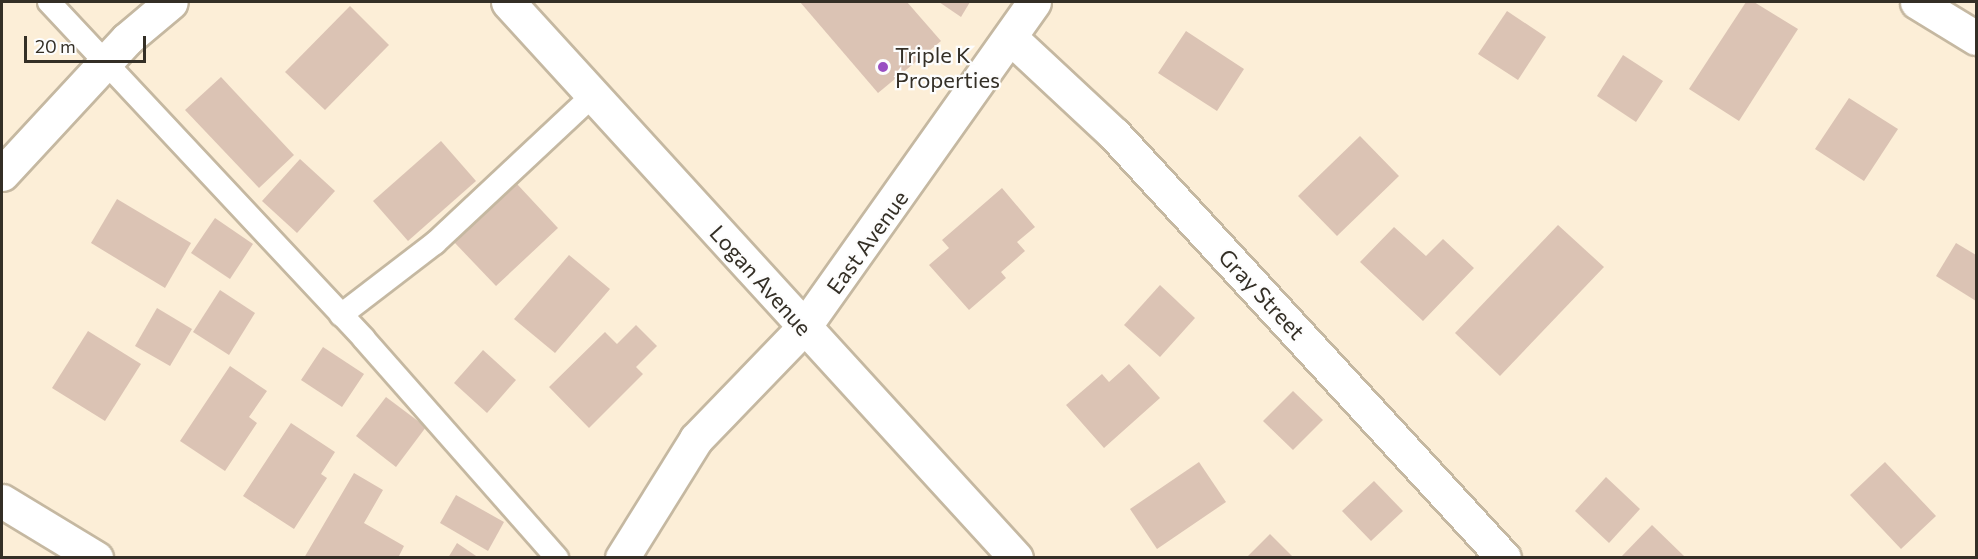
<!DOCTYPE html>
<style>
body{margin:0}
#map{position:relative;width:1978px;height:559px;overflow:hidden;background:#fceed7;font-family:Commissioner,sans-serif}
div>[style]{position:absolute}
.building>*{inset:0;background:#dbc3b4}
.roads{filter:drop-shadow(2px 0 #c5b8a1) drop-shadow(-2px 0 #c5b8a1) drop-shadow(0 2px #c5b8a1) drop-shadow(0 -2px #c5b8a1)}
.service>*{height:22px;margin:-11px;padding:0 11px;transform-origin:11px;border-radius:11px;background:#fff}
.minor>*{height:33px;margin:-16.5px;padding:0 16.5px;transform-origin:16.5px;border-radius:16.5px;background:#fff}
.tertiary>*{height:33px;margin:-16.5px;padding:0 16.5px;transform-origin:16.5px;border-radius:16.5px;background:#fff}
.secondary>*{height:33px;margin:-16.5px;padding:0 16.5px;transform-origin:16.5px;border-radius:16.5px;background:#fff}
.dots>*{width:16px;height:16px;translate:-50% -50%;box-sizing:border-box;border:3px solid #fdfdfd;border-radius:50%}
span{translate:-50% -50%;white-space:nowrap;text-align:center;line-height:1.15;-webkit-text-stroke:4.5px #fdfdfd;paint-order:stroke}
.poi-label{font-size:22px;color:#342f26}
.left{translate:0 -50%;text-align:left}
.street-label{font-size:22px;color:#342f26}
.frame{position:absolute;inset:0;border:3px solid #342f26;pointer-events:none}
.scale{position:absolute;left:24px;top:36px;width:122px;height:27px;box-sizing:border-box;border:3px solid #342f26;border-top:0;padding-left:8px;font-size:18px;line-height:21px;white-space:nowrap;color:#342f26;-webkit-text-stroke:4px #fdfdfd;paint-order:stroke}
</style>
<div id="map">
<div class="building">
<i style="clip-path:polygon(800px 2px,907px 2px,941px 41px,878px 93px)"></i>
<i style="clip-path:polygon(939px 2px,970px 2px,961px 17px)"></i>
<i style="clip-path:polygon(1746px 2px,1754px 2px,1798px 29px,1739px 121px,1689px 89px)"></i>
<i style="clip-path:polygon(350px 6px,389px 45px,325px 110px,285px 72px)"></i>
<i style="clip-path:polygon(1507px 11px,1546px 37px,1518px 80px,1478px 54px)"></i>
<i style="clip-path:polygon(1186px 31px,1244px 69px,1217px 111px,1158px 73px)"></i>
<i style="clip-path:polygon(1623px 55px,1663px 81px,1636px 122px,1597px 96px)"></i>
<i style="clip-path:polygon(221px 77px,294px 155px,259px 188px,185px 110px)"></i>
<i style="clip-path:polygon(1849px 98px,1898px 129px,1864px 181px,1815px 149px)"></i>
<i style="clip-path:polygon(1360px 136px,1399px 176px,1337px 236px,1298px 196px)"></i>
<i style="clip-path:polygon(441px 141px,476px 181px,408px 241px,373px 201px)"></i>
<i style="clip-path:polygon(300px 159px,335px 191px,297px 233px,262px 201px)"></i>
<i style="clip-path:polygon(517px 184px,558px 228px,496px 286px,454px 242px)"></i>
<i style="clip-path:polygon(1002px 188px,1035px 227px,1017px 242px,1025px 251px,1001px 272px,1006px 278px,969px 310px,929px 265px,949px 248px,942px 240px)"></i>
<i style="clip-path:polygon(117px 199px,191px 243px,165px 288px,91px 243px)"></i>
<i style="clip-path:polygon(215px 218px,253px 244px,230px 279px,191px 253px)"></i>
<i style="clip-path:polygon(1558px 225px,1604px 267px,1500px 376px,1455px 333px)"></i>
<i style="clip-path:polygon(1394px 227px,1426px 256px,1443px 239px,1474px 268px,1423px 321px,1360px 262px)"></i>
<i style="clip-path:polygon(1956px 243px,1976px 255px,1976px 301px,1936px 276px)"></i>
<i style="clip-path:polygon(569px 255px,610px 289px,555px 353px,514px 319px)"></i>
<i style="clip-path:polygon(1160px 285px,1195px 318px,1160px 357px,1124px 325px)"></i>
<i style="clip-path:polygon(220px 290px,255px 313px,229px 355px,193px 332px)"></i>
<i style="clip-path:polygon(157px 308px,192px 329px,170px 366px,135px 346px)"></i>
<i style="clip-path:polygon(636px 325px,657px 346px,636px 367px,643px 374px,589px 428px,549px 387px,605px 332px,617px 344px)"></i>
<i style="clip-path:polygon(88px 331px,141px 364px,105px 421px,52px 388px)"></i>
<i style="clip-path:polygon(323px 347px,364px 374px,342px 407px,301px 380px)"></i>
<i style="clip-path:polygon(483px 350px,516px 380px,487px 413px,454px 383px)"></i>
<i style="clip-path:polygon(1129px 364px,1160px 398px,1104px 448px,1066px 405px,1102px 374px,1109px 382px)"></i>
<i style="clip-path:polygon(230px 366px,267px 391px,249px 417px,257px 423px,225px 471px,180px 441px)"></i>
<i style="clip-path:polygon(1293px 391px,1323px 420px,1293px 450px,1263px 421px)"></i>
<i style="clip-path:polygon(386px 397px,426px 427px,396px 467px,356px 436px)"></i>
<i style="clip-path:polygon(291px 423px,335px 452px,321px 474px,327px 478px,294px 529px,243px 496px)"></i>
<i style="clip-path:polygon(1199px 462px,1226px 502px,1157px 549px,1130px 509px)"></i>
<i style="clip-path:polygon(1885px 462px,1936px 516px,1901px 549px,1850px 495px)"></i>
<i style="clip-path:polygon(354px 473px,383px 490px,364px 523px,404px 546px,398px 558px,304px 558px)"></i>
<i style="clip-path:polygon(1606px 477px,1640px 509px,1609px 543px,1575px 511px)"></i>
<i style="clip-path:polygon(1374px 481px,1403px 511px,1371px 541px,1342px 511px)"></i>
<i style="clip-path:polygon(456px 495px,504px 522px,488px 551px,440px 523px)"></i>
<i style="clip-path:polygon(1652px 525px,1684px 556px,1620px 558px)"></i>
<i style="clip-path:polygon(1270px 534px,1294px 558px,1246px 558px)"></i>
<i style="clip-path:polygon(457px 543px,479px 558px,448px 558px)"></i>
</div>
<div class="roads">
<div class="service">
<i style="left:49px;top:2px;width:461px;rotate:46.9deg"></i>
<i style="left:364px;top:339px;width:292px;rotate:48.6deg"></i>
<i style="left:341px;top:315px;width:118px;rotate:-37.5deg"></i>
<i style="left:435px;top:243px;width:216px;rotate:-43.1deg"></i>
</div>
<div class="minor">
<i style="left:1917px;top:2px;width:69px;rotate:31.4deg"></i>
<i style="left:1012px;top:39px;width:139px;rotate:43deg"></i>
<i style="left:1114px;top:134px;width:576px;rotate:47.39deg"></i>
<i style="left:2px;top:174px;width:184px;rotate:-47.2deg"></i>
<i style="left:127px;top:39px;width:57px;rotate:-40.1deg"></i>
<i style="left:804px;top:327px;width:398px;rotate:-54.7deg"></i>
<i style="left:2px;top:501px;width:110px;rotate:31.2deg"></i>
</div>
<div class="tertiary">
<i style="left:622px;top:558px;width:140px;rotate:-58.1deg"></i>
<i style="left:696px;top:439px;width:156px;rotate:-46deg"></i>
</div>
<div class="secondary">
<i style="left:508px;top:2px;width:753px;rotate:47.58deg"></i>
</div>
</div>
<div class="dots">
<i style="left:883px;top:67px;background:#994fc2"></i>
</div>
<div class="poi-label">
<span class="left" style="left:895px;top:67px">Triple K<br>Properties</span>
</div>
<div class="street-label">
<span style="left:867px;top:242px;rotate:-54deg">East Avenue</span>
<span style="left:761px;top:280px;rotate:48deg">Logan Avenue</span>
<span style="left:1262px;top:294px;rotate:47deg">Gray Street</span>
</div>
<div class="frame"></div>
<div class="scale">20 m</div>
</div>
